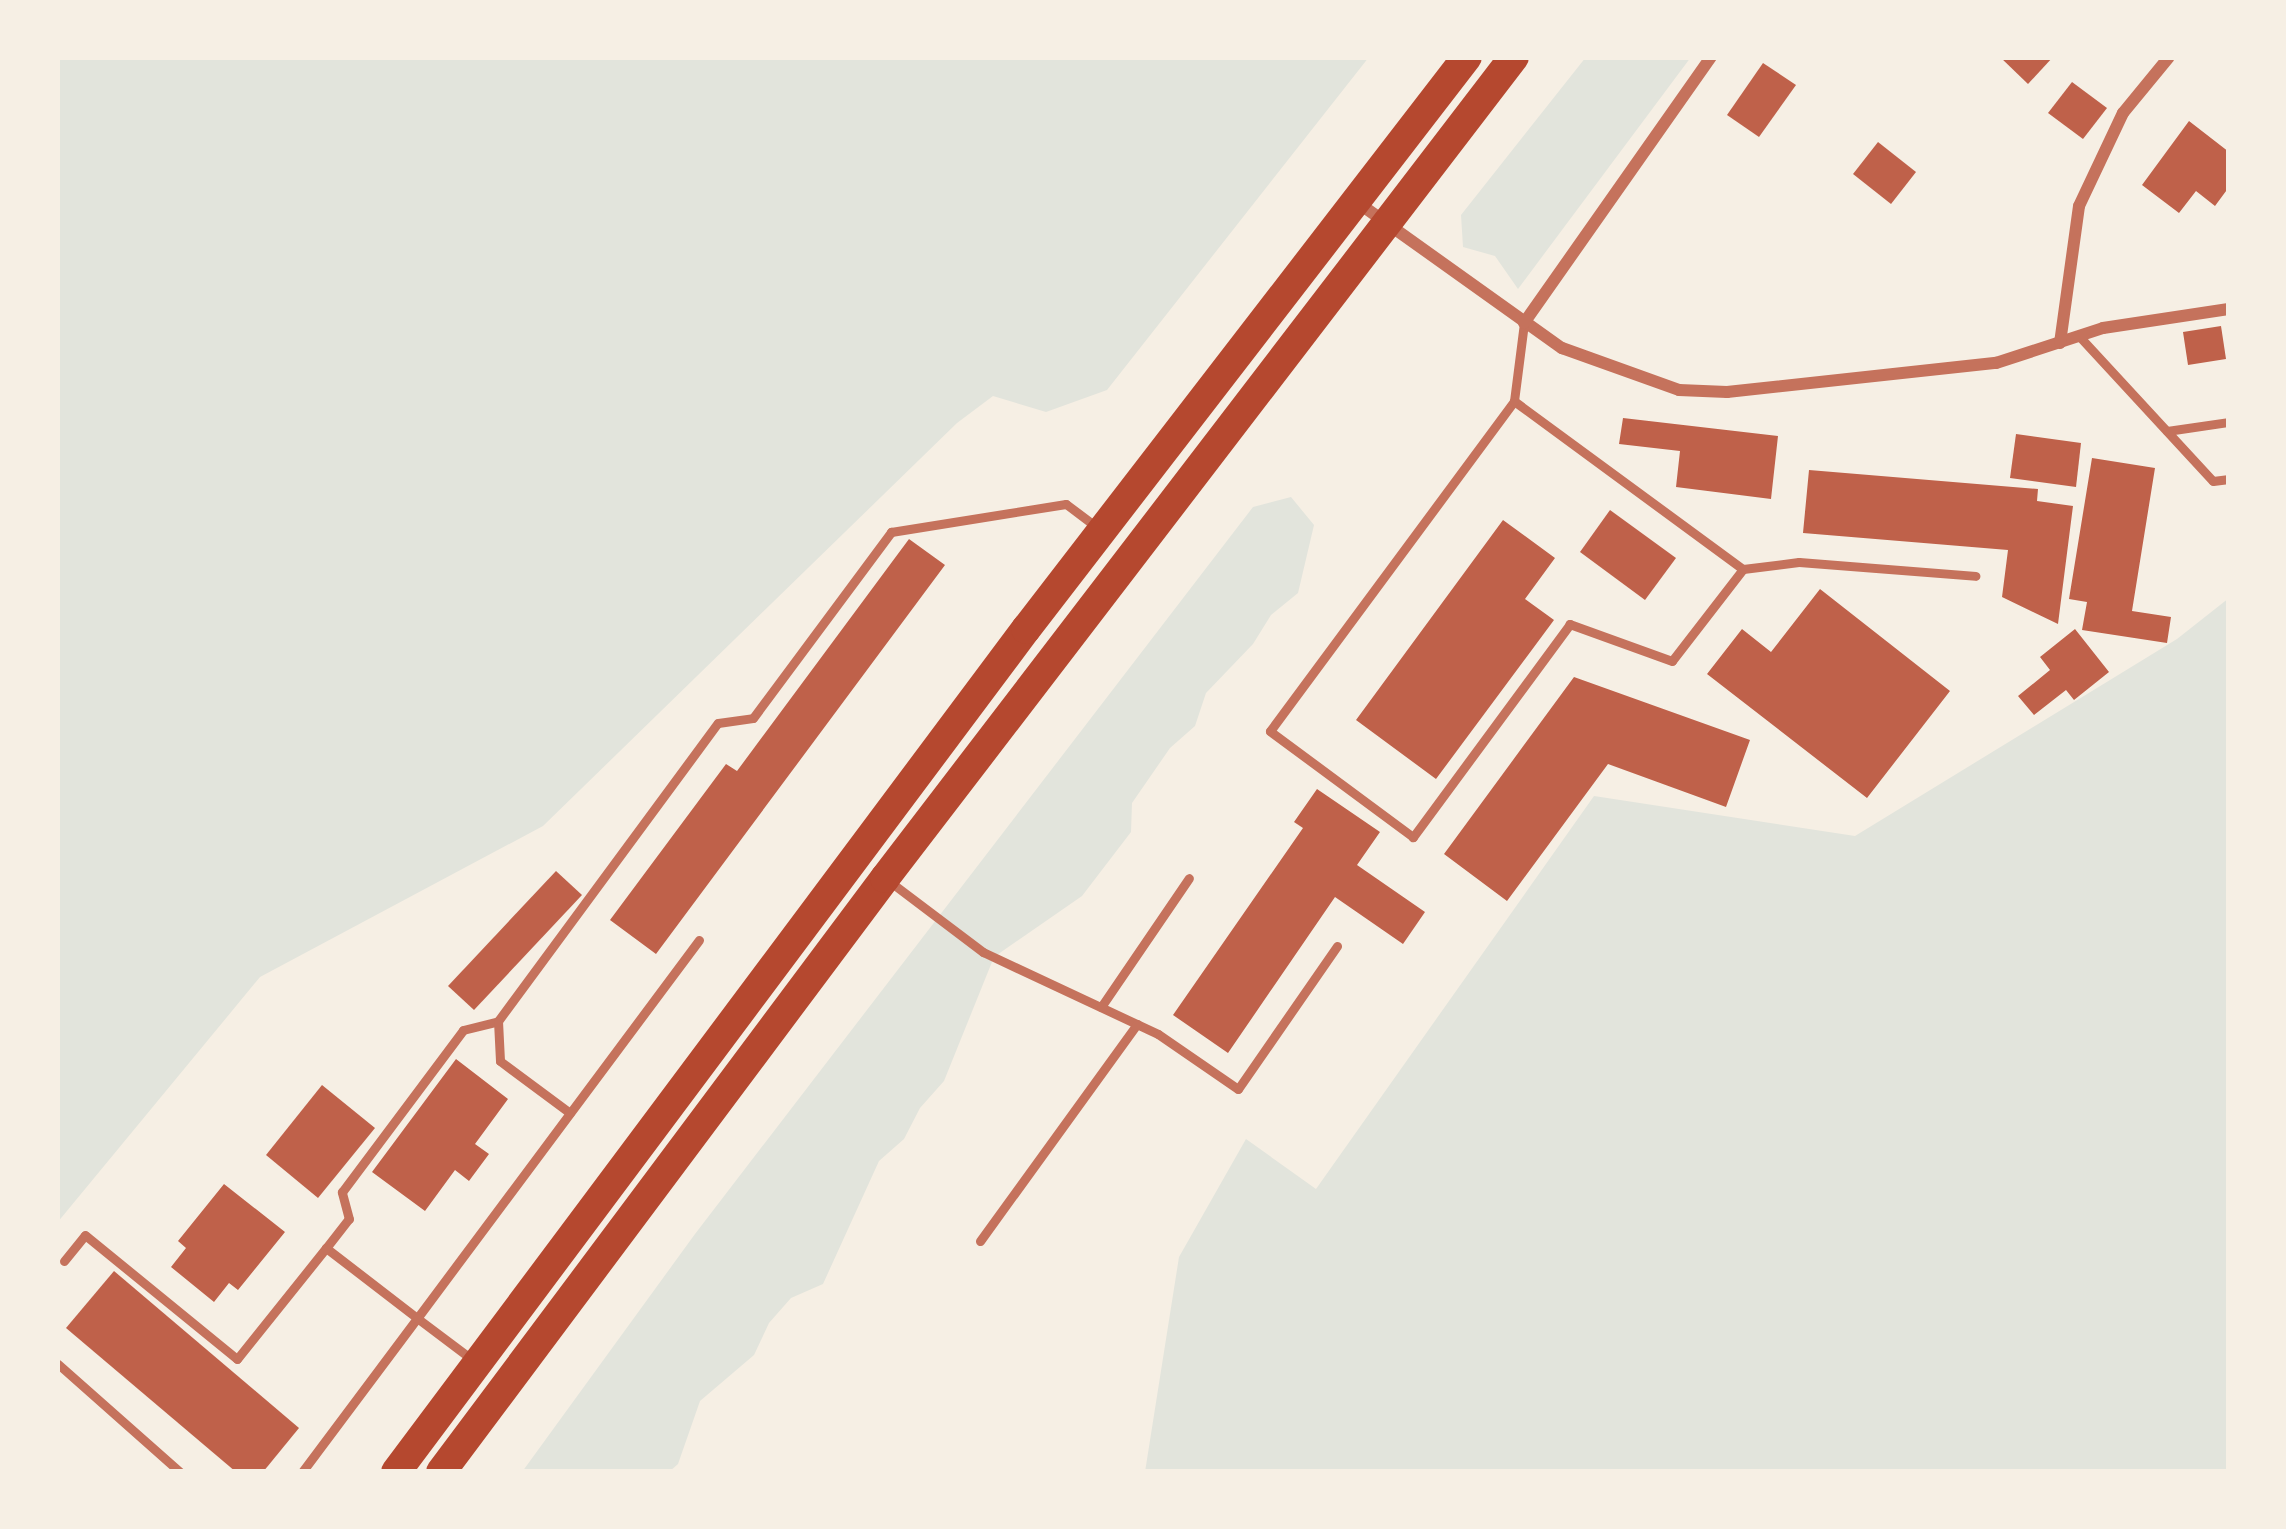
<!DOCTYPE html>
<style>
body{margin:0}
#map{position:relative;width:2286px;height:1529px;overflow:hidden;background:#f6efe4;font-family:"Sofia Sans Condensed",sans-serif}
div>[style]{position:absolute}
.green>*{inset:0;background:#e2e4dc}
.building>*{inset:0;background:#bf614a}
.service>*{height:9px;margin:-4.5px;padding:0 4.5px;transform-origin:4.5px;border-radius:4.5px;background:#c5725c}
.minor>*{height:12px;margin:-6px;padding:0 6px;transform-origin:6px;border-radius:6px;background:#c5725c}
.primary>*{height:30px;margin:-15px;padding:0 15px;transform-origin:15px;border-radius:15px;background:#b5482f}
span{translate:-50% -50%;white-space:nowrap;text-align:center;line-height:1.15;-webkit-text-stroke:12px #f6efe4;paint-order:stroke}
.frame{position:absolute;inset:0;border:60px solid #f6efe4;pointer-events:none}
</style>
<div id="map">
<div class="green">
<i style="clip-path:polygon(57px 57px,1369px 57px,1107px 390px,1046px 412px,993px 396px,957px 423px,543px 826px,260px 977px,57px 1223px)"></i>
<i style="clip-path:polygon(1586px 57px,1691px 57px,1518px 289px,1495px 256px,1463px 247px,1461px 215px)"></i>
<i style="clip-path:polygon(1291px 497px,1314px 525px,1298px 593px,1271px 615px,1253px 644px,1206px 693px,1195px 726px,1170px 748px,1132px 803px,1131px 832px,1082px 896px,994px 957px,944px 1081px,920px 1108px,904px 1139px,879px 1161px,823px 1284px,791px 1298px,769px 1323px,754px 1355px,700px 1401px,678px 1464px,669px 1472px,522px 1472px,695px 1234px,1253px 507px)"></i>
<i style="clip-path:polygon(2229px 598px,2229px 1472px,1145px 1472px,1179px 1257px,1246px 1139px,1316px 1189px,1594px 796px,1855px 836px,2177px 639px)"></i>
</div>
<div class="building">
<i style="clip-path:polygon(2000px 57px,2053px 57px,2028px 84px)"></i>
<i style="clip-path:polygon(1763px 63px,1796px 85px,1759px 137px,1727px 115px)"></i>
<i style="clip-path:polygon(2072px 82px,2107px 108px,2083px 139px,2048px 113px)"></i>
<i style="clip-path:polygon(2189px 121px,2229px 152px,2229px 187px,2215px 206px,2196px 191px,2179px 213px,2142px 185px)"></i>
<i style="clip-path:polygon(1878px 142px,1916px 172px,1891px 204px,1853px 174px)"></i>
<i style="clip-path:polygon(2221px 326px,2226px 359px,2188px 365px,2183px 332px)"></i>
<i style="clip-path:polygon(1623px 418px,1778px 436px,1771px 499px,1676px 487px,1680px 451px,1619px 444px)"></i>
<i style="clip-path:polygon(2016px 434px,2081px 443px,2076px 487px,2010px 478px)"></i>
<i style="clip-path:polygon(2092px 458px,2155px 468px,2132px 611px,2171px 617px,2167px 643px,2082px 630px,2087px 602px,2069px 599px)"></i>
<i style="clip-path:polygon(1809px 470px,2038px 489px,2037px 501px,2073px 506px,2058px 624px,2002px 597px,2008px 550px,1803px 533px)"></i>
<i style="clip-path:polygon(1610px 510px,1676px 558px,1645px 600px,1580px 552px)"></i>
<i style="clip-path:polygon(1503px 520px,1555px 558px,1525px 599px,1554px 620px,1436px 779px,1356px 720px)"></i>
<i style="clip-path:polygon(909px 539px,945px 565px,656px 954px,610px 920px,726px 764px,737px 771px)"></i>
<i style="clip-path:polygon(1820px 589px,1950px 691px,1867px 798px,1707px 674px,1742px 629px,1771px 652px)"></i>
<i style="clip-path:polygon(2075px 629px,2109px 672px,2074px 700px,2066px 690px,2034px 715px,2018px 696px,2050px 670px,2040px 657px)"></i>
<i style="clip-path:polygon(1574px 677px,1750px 740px,1726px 807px,1608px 764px,1507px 901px,1444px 854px)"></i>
<i style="clip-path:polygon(1317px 789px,1380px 832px,1357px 865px,1425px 912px,1403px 944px,1335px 897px,1228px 1053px,1173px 1015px,1303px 828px,1294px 822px)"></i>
<i style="clip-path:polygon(556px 871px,582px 895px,474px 1010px,448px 986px)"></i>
<i style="clip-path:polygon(456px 1059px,508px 1099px,475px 1144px,489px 1154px,469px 1181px,455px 1170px,425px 1211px,372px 1172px)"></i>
<i style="clip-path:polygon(322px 1085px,375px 1128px,318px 1198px,266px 1155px)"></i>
<i style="clip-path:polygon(224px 1184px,285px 1232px,238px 1290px,229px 1283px,214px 1302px,171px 1267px,186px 1248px,178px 1241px)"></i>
<i style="clip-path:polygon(114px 1271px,299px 1428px,263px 1472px,236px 1472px,66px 1328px)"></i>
</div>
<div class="service">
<i style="left:2079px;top:336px;width:197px;rotate:47.3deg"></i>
<i style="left:2213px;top:481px;width:16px;rotate:-7deg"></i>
<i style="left:1514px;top:401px;width:284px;rotate:36.3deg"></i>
<i style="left:1743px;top:569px;width:116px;rotate:127.7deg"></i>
<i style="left:1672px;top:661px;width:109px;rotate:-160.1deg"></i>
<i style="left:1570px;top:624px;width:265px;rotate:126.4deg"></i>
<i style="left:1413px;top:837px;width:178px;rotate:-143.5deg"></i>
<i style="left:1270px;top:731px;width:410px;rotate:-53.5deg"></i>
<i style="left:1514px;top:401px;width:79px;rotate:-82.7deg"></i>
<i style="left:2167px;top:431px;width:63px;rotate:-8.3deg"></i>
<i style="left:1743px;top:569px;width:56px;rotate:-7.1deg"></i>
<i style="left:1799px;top:562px;width:177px;rotate:4.5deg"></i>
<i style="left:889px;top:881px;width:118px;rotate:37.1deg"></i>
<i style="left:983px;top:952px;width:193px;rotate:25.1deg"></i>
<i style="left:1158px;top:1034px;width:97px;rotate:34.5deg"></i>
<i style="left:1238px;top:1089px;width:174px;rotate:-55.3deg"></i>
<i style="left:699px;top:940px;width:472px;rotate:126.7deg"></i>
<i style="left:417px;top:1318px;width:115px;rotate:-142.4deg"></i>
<i style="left:326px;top:1248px;width:37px;rotate:-52deg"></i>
<i style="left:349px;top:1219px;width:28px;rotate:-105deg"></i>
<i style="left:342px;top:1192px;width:202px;rotate:-53.2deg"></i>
<i style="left:463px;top:1030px;width:36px;rotate:-14deg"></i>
<i style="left:498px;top:1021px;width:370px;rotate:-53.6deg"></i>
<i style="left:718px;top:723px;width:35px;rotate:-8deg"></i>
<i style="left:753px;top:718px;width:232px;rotate:-53.4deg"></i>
<i style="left:891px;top:532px;width:177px;rotate:-9.1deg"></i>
<i style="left:1066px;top:504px;width:38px;rotate:37deg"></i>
<i style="left:1101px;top:1007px;width:156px;rotate:-55.7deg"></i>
<i style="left:498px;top:1021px;width:40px;rotate:87.1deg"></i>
<i style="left:500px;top:1061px;width:87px;rotate:36.6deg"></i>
<i style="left:980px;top:1241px;width:268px;rotate:-54.1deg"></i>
<i style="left:64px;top:1261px;width:33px;rotate:-51deg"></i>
<i style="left:85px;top:1235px;width:196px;rotate:39.2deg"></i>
<i style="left:237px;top:1359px;width:142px;rotate:-51.3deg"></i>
<i style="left:58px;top:1364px;width:163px;rotate:41.5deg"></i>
<i style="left:302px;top:1472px;width:192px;rotate:-53.2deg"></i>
<i style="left:417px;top:1318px;width:70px;rotate:36.9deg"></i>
</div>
<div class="minor">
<i style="left:1357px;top:202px;width:252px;rotate:35.5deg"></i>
<i style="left:1562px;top:348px;width:124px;rotate:19.7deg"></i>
<i style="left:1679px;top:390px;width:48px;rotate:2.4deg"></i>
<i style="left:1727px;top:392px;width:271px;rotate:-6.2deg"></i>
<i style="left:1996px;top:363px;width:113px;rotate:-18.1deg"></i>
<i style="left:2103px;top:328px;width:127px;rotate:-8.6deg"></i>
<i style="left:1524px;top:323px;width:325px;rotate:-54.9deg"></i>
<i style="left:2060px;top:343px;width:138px;rotate:-82.1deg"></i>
<i style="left:2079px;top:206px;width:103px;rotate:-64.7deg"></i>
<i style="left:2123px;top:113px;width:72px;rotate:-50.6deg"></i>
</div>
<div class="primary">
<i style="left:396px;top:1472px;width:1052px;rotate:-53.23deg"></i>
<i style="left:1026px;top:629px;width:722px;rotate:-52.37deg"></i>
<i style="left:441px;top:1472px;width:742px;rotate:-53.22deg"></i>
<i style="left:885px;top:878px;width:1034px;rotate:-52.54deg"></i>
</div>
<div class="frame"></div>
</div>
